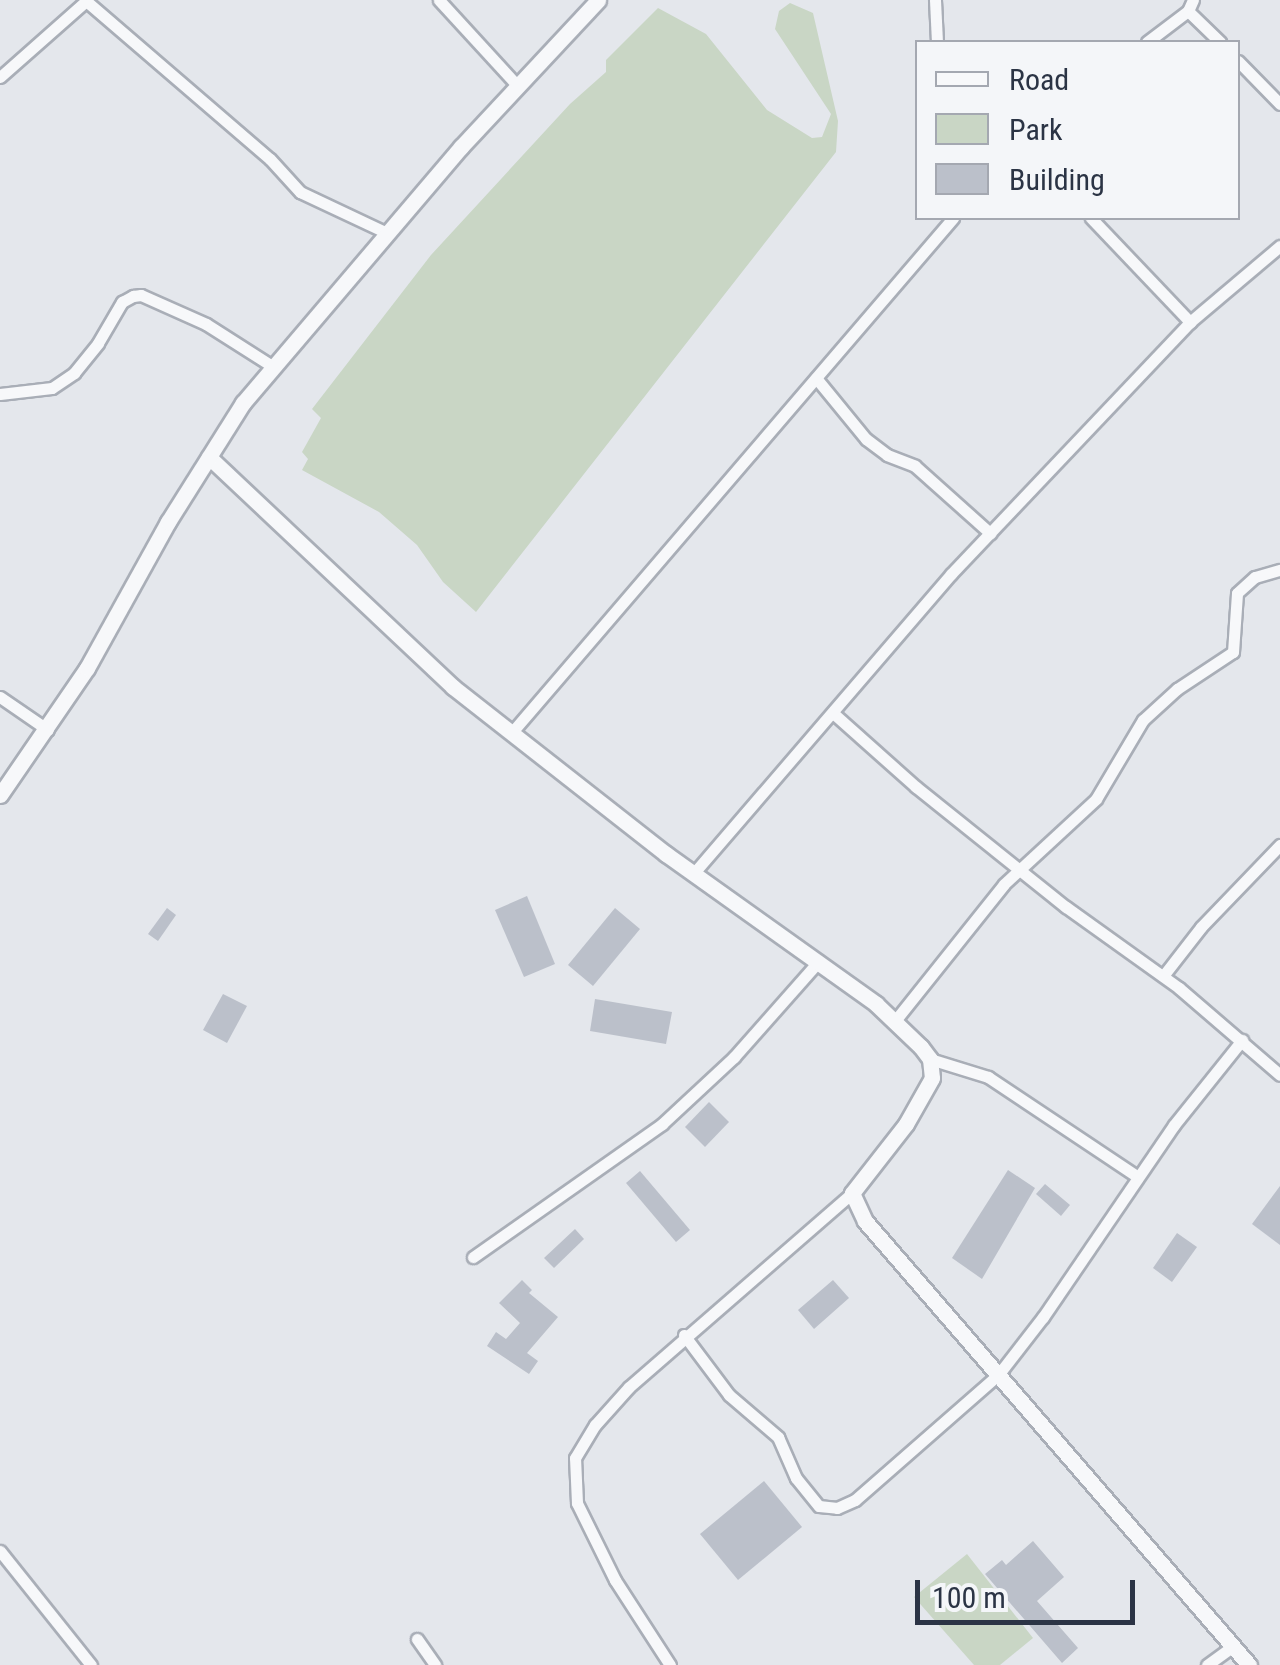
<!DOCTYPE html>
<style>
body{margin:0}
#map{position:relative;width:1280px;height:1665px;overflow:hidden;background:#e4e7ec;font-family:"Roboto Condensed",sans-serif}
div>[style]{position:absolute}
.green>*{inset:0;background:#c9d6c5}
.building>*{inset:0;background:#bbc0ca}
.roads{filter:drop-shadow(2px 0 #a9aeb7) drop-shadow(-2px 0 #a9aeb7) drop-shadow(0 2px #a9aeb7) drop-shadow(0 -2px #a9aeb7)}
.minor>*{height:11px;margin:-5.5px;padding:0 5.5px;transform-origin:5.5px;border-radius:5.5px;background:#f7f8fa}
.tertiary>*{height:15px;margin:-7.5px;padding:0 7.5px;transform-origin:7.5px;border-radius:7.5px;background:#f7f8fa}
span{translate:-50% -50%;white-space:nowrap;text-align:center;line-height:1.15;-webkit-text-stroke:8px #f4f6f9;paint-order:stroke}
.legend{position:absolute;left:915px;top:40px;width:325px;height:180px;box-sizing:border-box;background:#f4f6f9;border:2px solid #a4a8b1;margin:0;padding:12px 18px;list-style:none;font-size:30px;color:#2b3445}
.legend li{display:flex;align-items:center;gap:20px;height:50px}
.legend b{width:50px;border:2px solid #a4a8b1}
.scale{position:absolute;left:915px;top:1580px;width:220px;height:45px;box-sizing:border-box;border:5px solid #2b3445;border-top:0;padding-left:12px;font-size:30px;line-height:35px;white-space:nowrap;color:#2b3445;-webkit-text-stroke:8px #f4f6f9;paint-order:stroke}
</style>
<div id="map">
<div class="green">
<i style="clip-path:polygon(790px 3px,813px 13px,838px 121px,836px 152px,476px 612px,443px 582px,417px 545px,379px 512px,302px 470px,308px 459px,302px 452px,321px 418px,312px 409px,431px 255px,570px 104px,606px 72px,606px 60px,658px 8px,706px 34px,767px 110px,812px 138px,822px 137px,831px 114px,775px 29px,779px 11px)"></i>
<i style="clip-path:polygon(967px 1554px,1033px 1638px,1000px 1665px,974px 1665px,914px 1597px)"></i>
</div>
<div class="building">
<i style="clip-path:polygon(527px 896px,555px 964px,524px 977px,495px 910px)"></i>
<i style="clip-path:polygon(167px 908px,176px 915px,158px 941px,148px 934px)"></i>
<i style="clip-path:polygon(615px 908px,640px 929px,593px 986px,568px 965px)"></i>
<i style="clip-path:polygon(223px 994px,247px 1006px,227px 1043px,203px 1030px)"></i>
<i style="clip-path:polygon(595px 999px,672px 1012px,666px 1044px,590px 1031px)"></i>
<i style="clip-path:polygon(709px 1102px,729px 1122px,705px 1147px,685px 1127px)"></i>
<i style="clip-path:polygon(1008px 1170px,1035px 1188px,982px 1279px,952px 1258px)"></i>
<i style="clip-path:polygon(640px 1171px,690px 1230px,676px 1242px,626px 1183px)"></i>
<i style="clip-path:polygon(1045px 1184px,1070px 1205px,1061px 1216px,1036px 1194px)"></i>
<i style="clip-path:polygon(1280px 1186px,1280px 1245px,1252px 1224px)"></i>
<i style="clip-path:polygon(575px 1229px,584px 1239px,554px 1268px,544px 1258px)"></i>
<i style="clip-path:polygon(1177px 1233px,1197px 1247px,1172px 1282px,1153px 1268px)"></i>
<i style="clip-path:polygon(522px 1280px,532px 1290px,529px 1293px,558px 1317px,527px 1353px,538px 1361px,529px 1374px,487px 1346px,496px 1332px,506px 1339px,520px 1323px,499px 1303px)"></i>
<i style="clip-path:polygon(833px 1280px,849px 1298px,814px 1329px,798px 1310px)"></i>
<i style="clip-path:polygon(764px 1481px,802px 1527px,738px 1580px,700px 1534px)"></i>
<i style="clip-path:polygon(1033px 1541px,1064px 1577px,1037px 1601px,1078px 1648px,1062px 1663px,985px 1574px,1002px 1560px,1006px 1565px)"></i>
</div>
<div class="roads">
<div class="minor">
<i style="left:85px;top:0;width:244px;rotate:40.7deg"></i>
<i style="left:270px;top:159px;width:45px;rotate:47.7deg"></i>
<i style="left:300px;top:192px;width:96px;rotate:25.2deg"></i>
<i style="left:439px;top:0;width:115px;rotate:47.5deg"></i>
<i style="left:935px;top:0;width:42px;rotate:87.3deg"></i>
<i style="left:1188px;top:11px;width:45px;rotate:44.1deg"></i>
<i style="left:1147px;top:42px;width:51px;rotate:-37.1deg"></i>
<i style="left:1188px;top:11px;width:12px;rotate:-66deg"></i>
<i style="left:1238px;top:61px;width:60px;rotate:45.7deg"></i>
<i style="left:0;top:77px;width:115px;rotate:-41.5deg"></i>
<i style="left:1091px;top:218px;width:144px;rotate:46.4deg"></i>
<i style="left:816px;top:378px;width:79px;rotate:50.7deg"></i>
<i style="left:866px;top:439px;width:26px;rotate:37deg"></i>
<i style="left:887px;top:455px;width:30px;rotate:21deg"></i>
<i style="left:915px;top:466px;width:101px;rotate:41.8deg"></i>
<i style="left:0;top:394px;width:52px;rotate:-6.6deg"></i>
<i style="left:52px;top:388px;width:27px;rotate:-34deg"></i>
<i style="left:74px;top:373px;width:38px;rotate:-51deg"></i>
<i style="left:98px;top:343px;width:48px;rotate:-59.7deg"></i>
<i style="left:122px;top:302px;width:13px;rotate:-29deg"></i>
<i style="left:133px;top:296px;width:8px;rotate:-7deg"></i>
<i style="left:141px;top:295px;width:71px;rotate:24deg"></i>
<i style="left:206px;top:324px;width:78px;rotate:32.5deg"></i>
<i style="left:0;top:697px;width:58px;rotate:34.5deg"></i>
<i style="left:833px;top:713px;width:111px;rotate:41.7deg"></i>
<i style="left:916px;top:787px;width:192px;rotate:38.7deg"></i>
<i style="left:1066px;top:907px;width:139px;rotate:35.6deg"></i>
<i style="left:1179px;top:988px;width:133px;rotate:40.7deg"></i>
<i style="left:513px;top:731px;width:676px;rotate:-49.38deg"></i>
<i style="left:693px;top:874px;width:396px;rotate:-49.3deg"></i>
<i style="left:951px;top:574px;width:347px;rotate:-46.5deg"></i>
<i style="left:1190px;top:322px;width:118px;rotate:-40.2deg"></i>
<i style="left:1163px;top:976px;width:62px;rotate:-52.2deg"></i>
<i style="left:1201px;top:927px;width:114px;rotate:-46.1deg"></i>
<i style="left:894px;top:1022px;width:176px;rotate:-51.4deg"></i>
<i style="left:1004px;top:884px;width:125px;rotate:-42.7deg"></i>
<i style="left:1096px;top:799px;width:92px;rotate:-59.3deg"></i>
<i style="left:1143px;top:720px;width:46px;rotate:-42.4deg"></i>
<i style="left:1177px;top:689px;width:67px;rotate:-33.5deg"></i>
<i style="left:1233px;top:652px;width:59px;rotate:-86.1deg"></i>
<i style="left:1237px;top:593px;width:24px;rotate:-42deg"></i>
<i style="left:1255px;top:577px;width:26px;rotate:-16deg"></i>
<i style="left:930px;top:1059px;width:61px;rotate:17.2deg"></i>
<i style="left:988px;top:1077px;width:180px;rotate:33.7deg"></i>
<i style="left:473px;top:1257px;width:231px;rotate:-35.1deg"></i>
<i style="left:662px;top:1124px;width:98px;rotate:-42.9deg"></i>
<i style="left:734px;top:1057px;width:128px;rotate:-48.5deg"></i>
<i style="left:684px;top:1335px;width:75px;rotate:53.1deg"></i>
<i style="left:729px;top:1395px;width:65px;rotate:40.6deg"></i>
<i style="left:778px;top:1437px;width:45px;rotate:66.3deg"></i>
<i style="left:796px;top:1478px;width:36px;rotate:51deg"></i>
<i style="left:819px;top:1506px;width:18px;rotate:6deg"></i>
<i style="left:837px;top:1508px;width:20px;rotate:-24deg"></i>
<i style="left:855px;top:1500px;width:190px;rotate:-41.2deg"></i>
<i style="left:998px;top:1375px;width:73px;rotate:-52.2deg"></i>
<i style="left:1043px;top:1317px;width:232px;rotate:-55.7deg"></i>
<i style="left:1174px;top:1125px;width:109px;rotate:-51.3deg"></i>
<i style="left:0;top:1551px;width:146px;rotate:51.4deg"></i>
<i style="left:417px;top:1639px;width:32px;rotate:55deg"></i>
<i style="left:670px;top:1665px;width:101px;rotate:-122.9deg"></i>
<i style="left:615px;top:1580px;width:86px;rotate:-116.3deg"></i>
<i style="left:577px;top:1503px;width:45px;rotate:-92.5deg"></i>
<i style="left:575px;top:1458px;width:39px;rotate:-59deg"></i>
<i style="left:595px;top:1425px;width:51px;rotate:-48.2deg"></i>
<i style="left:629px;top:1387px;width:296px;rotate:-41deg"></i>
<i style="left:1207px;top:1665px;width:32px;rotate:-36deg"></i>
</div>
<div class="tertiary">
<i style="left:209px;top:457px;width:335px;rotate:43.3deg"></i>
<i style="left:453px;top:687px;width:271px;rotate:38.1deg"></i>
<i style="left:666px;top:854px;width:258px;rotate:35.5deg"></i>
<i style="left:876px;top:1004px;width:62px;rotate:43.7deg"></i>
<i style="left:921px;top:1047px;width:15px;rotate:53deg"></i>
<i style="left:930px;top:1059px;width:19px;rotate:84deg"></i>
<i style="left:932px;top:1078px;width:53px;rotate:119.5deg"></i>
<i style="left:906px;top:1124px;width:88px;rotate:128deg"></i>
<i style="left:852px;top:1193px;width:31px;rotate:65deg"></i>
<i style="left:865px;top:1221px;width:587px;rotate:49.14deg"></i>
<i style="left:0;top:795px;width:154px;rotate:-55.6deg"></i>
<i style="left:87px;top:668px;width:167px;rotate:-61deg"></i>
<i style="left:168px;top:522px;width:141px;rotate:-57.8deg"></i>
<i style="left:243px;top:403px;width:336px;rotate:-49.6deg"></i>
<i style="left:461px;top:147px;width:201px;rotate:-47deg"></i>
</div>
</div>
<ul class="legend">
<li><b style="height:12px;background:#f7f8fa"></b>Road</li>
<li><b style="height:28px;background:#c9d6c5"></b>Park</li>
<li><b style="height:28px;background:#bbc0ca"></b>Building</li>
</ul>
<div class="scale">100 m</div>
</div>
